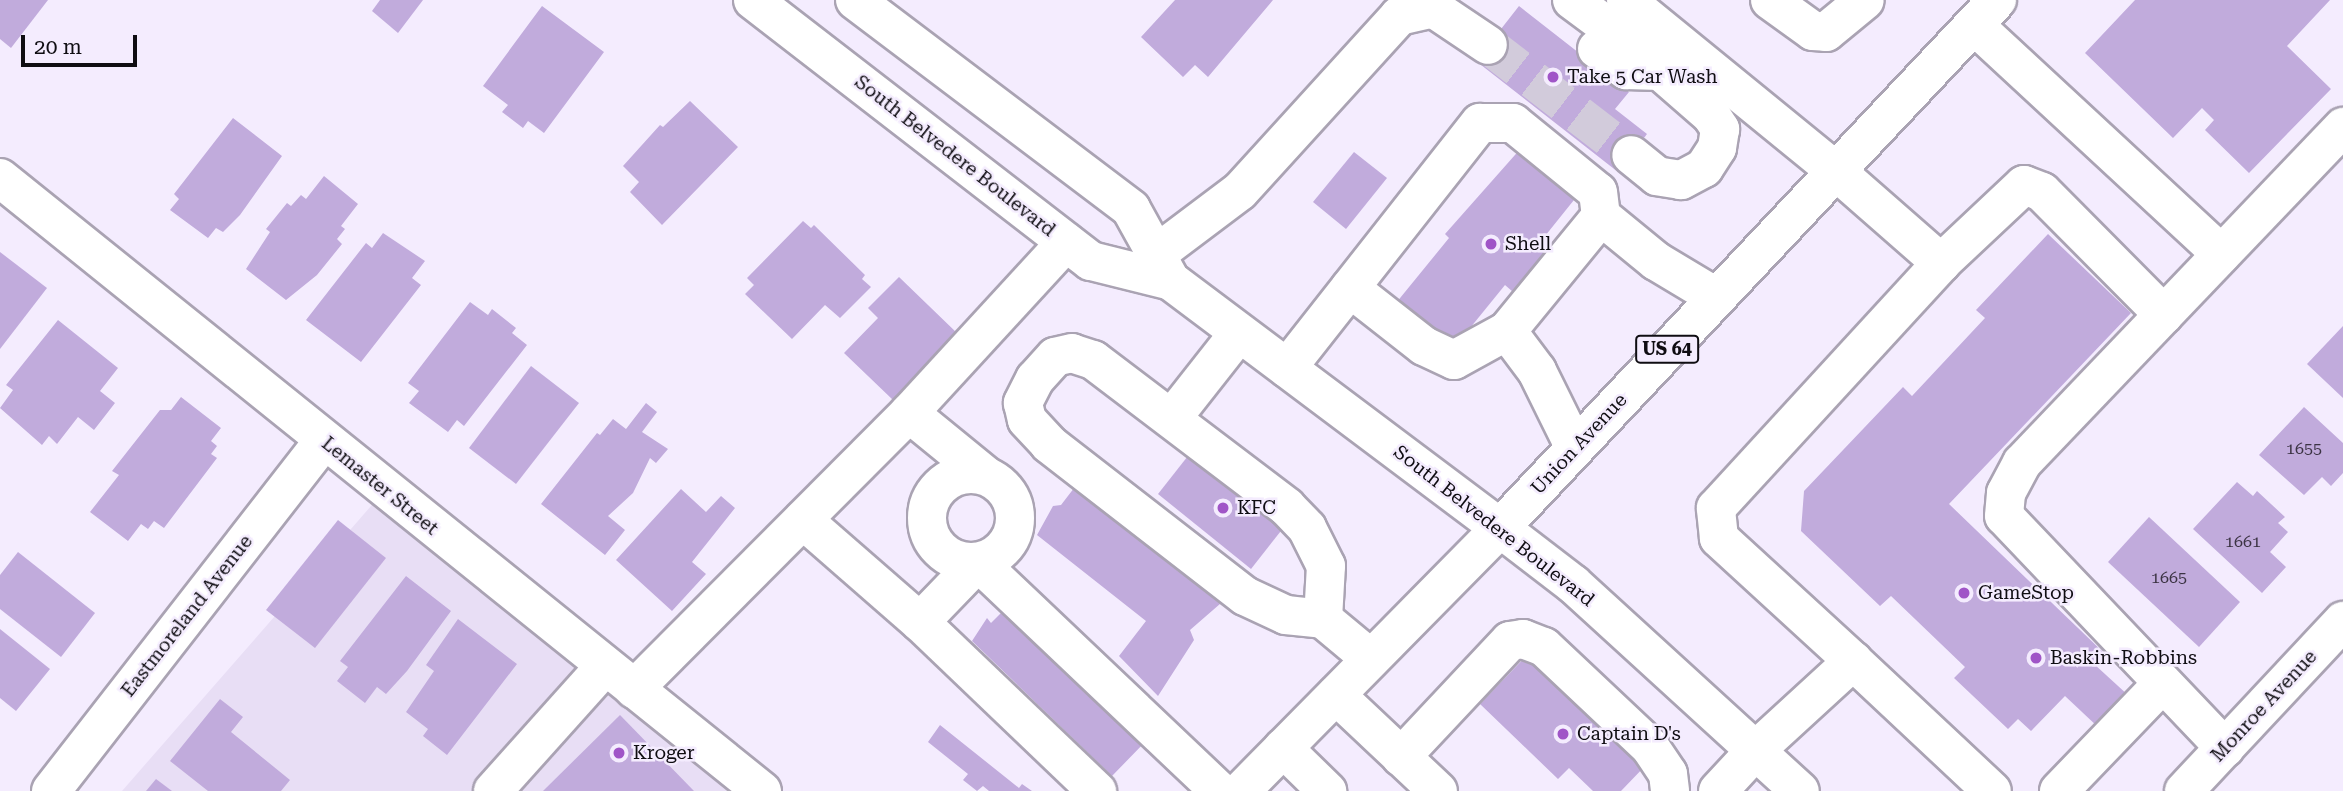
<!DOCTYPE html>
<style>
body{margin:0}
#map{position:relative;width:2343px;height:791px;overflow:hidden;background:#f4ecfe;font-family:"Roboto Serif",serif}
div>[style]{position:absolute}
.built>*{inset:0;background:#e8def5}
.building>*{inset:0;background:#c1abdc}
.minor-tunnel>*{height:38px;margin-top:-19px;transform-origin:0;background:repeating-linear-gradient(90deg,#d2cbdb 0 38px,transparent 0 57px)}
.roads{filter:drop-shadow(2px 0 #aaa3b3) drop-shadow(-2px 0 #aaa3b3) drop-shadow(0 2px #aaa3b3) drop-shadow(0 -2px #aaa3b3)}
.minor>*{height:38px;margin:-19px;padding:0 19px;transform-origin:19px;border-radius:19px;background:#fff}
.minor>.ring{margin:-19px;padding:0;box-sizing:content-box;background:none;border:38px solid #fff;border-radius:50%}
.major>*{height:38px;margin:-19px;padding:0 19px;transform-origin:19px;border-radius:19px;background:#fff}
.dots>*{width:19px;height:19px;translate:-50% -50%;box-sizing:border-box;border:4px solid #f4ecfe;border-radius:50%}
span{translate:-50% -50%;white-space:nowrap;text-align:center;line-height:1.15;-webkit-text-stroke:5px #f4ecfe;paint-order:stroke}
.number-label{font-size:16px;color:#3c3444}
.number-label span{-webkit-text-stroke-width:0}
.shield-label span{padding:2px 5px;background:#f4ecfe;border:2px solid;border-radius:5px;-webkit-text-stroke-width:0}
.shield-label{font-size:18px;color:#0f0d12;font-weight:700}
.poi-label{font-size:19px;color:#0f0d12}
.left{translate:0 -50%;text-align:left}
.street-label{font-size:19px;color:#0f0d12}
.scale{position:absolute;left:21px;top:35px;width:116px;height:32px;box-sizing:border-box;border:4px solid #0f0d12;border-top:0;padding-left:9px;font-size:21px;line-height:24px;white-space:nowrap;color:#0f0d12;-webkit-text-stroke:5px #f4ecfe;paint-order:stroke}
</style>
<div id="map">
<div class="built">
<i style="clip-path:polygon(378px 498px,745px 791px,122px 791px)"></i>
</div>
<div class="building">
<i style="clip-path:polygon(0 0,48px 0,11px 48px,0 39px)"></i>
<i style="clip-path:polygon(380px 0,423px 0,398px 33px,372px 11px)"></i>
<i style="clip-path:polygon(1175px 0,1273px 0,1208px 77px,1195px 65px,1183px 77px,1141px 37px)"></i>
<i style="clip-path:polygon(2135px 0,2330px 0,2287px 46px,2331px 89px,2249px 173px,2205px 130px,2214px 120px,2202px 108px,2173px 138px,2085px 53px)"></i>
<i style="clip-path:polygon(542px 6px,604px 52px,544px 133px,528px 121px,523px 128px,502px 112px,508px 105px,483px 86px)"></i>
<i style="clip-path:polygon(1519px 6px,1629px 92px,1615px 109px,1647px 134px,1618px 172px,1476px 61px)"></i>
<i style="clip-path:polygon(690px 101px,738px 147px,662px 225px,630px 192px,639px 182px,623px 166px,660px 125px,663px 127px)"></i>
<i style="clip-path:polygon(233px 118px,282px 156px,240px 215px,223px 232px,216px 228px,208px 238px,170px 210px,179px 199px,174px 194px)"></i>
<i style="clip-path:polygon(1529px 139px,1586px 185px,1537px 246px,1546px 253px,1513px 292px,1505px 285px,1453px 349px,1396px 303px,1449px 238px,1445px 234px)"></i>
<i style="clip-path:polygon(1354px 152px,1387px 178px,1346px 229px,1313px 202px)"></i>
<i style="clip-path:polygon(324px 176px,358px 204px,341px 226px,345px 229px,337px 239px,342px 244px,317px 275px,286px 300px,246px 269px,270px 232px,266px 229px,287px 203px,291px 206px,301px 195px,306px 199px)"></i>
<i style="clip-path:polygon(803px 221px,811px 228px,814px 225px,865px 275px,862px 279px,871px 287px,840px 318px,825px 305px,792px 339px,745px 294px,754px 285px,747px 278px)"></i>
<i style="clip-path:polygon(383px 233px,425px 261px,412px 278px,421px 285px,361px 362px,306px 320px,366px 243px,372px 248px)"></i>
<i style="clip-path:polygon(2048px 234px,2131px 313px,1949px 504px,2104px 653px,2094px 664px,2129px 696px,2099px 728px,2065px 696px,2031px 731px,2018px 719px,2008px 729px,1954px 678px,1965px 667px,1891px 596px,1880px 606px,1801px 531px,1804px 491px,1903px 387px,1912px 396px,1985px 318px,1976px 310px)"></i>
<i style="clip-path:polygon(0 252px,47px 288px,0 349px)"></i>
<i style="clip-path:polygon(899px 277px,958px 334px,893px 400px,844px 353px,878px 318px,868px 308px)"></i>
<i style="clip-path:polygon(470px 302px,488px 315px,492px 309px,516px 328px,512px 333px,527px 345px,464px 426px,457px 420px,448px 432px,409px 403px,419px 391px,408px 383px)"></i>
<i style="clip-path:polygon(58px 320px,118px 368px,100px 391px,115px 403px,94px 430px,78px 417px,57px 444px,49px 436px,42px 445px,0 408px,13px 390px,6px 385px)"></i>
<i style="clip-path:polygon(2343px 326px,2343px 398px,2307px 364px)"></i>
<i style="clip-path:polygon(531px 366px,579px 403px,516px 484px,469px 448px)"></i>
<i style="clip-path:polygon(181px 397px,221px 428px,211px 441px,217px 446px,211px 454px,217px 458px,164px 528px,154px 521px,148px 529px,141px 524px,128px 541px,90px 512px,119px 475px,112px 471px,160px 410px,171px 410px)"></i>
<i style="clip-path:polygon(646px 403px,657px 412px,642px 432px,668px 449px,656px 463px,650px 458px,633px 493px,608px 516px,625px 530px,605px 555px,541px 504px,597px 433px,600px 435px,613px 419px,626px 429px)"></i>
<i style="clip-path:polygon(2304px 407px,2343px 443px,2343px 473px,2331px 486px,2322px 477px,2304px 495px,2259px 455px)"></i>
<i style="clip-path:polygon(1195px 447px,1288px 522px,1251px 569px,1158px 494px)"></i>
<i style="clip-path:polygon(1081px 479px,1228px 597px,1190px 630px,1194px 640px,1158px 696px,1119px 656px,1146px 621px,1037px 535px,1053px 506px,1061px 505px)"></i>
<i style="clip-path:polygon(2237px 482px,2253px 496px,2257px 491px,2285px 517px,2278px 523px,2288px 532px,2270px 552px,2286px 567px,2262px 593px,2193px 529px)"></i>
<i style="clip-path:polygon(681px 489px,706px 512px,721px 496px,735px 508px,692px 562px,706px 574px,672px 611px,616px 560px)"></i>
<i style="clip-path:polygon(2149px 517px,2240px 602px,2199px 647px,2108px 562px)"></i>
<i style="clip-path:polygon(338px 520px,386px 558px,315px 648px,266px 610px)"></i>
<i style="clip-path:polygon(18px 552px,95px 613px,61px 657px,0 609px,0 575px)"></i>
<i style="clip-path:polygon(406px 576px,451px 611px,407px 671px,386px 694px,377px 687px,365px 703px,337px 681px,348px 667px,340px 661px)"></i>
<i style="clip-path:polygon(1007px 607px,1147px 740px,1112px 776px,972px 641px,987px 618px,991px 623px)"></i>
<i style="clip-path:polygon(458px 619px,517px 664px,447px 755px,423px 736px,428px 729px,406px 712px,434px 671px,426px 665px)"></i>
<i style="clip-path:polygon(0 629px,50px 669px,16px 711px,0 698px)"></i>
<i style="clip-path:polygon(1530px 652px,1647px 764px,1621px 791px,1593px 791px,1569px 768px,1558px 779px,1480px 704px)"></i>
<i style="clip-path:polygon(220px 699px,243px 717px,231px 732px,290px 780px,281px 791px,208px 791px,170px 761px)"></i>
<i style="clip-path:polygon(620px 715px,694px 791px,543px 791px)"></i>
<i style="clip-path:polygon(940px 725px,1019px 788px,1022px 784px,1032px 791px,989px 791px,983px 786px,977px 791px,963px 780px,968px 774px,928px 742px)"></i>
<i style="clip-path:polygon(156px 779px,172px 791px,146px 791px)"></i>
</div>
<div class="minor-tunnel">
<i style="left:1488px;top:45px;width:180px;rotate:37.6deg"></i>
</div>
<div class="roads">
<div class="minor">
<i style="left:753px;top:0;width:427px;rotate:37.7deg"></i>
<i style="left:1091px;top:261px;width:82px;rotate:14deg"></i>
<i style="left:1171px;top:281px;width:411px;rotate:36.9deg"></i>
<i style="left:1500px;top:528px;width:92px;rotate:37.5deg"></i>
<i style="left:1573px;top:584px;width:307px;rotate:42.4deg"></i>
<i style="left:855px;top:0;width:346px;rotate:37.1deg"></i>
<i style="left:1131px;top:209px;width:77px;rotate:61.1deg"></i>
<i style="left:1572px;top:0;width:57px;rotate:36.5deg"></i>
<i style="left:1626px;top:0;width:271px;rotate:39.2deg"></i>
<i style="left:1836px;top:171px;width:140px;rotate:41.2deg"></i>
<i style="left:1941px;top:263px;width:114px;rotate:-43.2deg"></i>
<i style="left:2024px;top:185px;width:19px;rotate:21deg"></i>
<i style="left:2042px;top:192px;width:173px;rotate:45.2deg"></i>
<i style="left:1770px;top:0;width:53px;rotate:35.8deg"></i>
<i style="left:1813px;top:31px;width:13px;rotate:4deg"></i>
<i style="left:1826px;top:32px;width:50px;rotate:-39.4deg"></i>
<i style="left:1974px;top:25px;width:337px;rotate:42.8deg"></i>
<i style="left:1627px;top:42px;width:111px;rotate:41deg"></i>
<i style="left:1711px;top:115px;width:17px;rotate:57deg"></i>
<i style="left:1720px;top:129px;width:19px;rotate:99deg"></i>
<i style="left:1717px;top:148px;width:24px;rotate:123deg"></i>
<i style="left:1704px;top:168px;width:26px;rotate:152deg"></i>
<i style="left:1681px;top:180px;width:24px;rotate:-171deg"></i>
<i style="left:1657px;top:176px;width:33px;rotate:-141deg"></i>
<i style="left:1597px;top:49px;width:36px;rotate:36deg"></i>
<i style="left:1626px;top:70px;width:25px;rotate:2deg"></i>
<i style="left:0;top:178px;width:978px;rotate:38.82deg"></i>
<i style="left:1155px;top:255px;width:106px;rotate:-37deg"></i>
<i style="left:1240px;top:191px;width:236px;rotate:-47.7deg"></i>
<i style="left:1399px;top:16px;width:35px;rotate:-13deg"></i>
<i style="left:1433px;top:8px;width:66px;rotate:33.9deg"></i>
<i style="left:1350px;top:288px;width:94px;rotate:38.1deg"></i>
<i style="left:1424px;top:346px;width:33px;rotate:25deg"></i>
<i style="left:1454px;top:360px;width:60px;rotate:-28.7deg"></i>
<i style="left:1287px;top:368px;width:312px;rotate:-51.8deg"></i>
<i style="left:1480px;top:123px;width:33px"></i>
<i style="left:1513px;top:123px;width:109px;rotate:39.1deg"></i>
<i style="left:1598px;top:192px;width:24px;rotate:83deg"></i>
<i style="left:909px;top:413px;width:98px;rotate:39.2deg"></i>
<i style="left:1172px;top:418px;width:108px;rotate:-51.8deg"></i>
<i style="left:1575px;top:448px;width:86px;rotate:-116.3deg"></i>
<i style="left:1537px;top:371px;width:50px;rotate:-126.9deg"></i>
<i style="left:1507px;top:331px;width:149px;rotate:-50.7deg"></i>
<i style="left:1601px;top:216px;width:71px;rotate:39.3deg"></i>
<i style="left:1656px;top:261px;width:70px;rotate:31deg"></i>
<i class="ring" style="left:927px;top:474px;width:50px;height:50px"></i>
<i style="left:803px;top:520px;width:155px;rotate:41.1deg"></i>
<i style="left:920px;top:622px;width:245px;rotate:43.7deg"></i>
<i style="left:1323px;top:619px;width:53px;rotate:-86.8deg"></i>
<i style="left:1326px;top:566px;width:42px;rotate:-116.6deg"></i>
<i style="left:1307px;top:528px;width:29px;rotate:-134deg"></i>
<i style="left:1287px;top:507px;width:243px;rotate:-142.8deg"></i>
<i style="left:1093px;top:360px;width:22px;rotate:-162deg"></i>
<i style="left:1072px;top:353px;width:17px;rotate:167deg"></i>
<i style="left:1055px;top:357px;width:30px;rotate:132deg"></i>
<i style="left:1035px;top:379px;width:27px;rotate:117deg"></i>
<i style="left:1023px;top:403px;width:17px;rotate:77deg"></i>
<i style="left:1027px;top:420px;width:33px;rotate:47deg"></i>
<i style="left:1049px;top:444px;width:248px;rotate:37.8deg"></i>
<i style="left:1245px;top:596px;width:45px;rotate:24.9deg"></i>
<i style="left:1286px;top:615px;width:37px;rotate:6deg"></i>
<i style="left:1323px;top:619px;width:62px;rotate:39.8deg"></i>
<i style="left:920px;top:622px;width:83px;rotate:-46deg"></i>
<i style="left:978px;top:562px;width:332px;rotate:43.5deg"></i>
<i style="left:1853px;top:661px;width:182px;rotate:-137.5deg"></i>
<i style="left:1719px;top:538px;width:30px;rotate:-96deg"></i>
<i style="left:1716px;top:508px;width:333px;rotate:-47.4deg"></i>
<i style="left:634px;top:689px;width:390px;rotate:-45.1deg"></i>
<i style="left:909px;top:413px;width:232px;rotate:-47.4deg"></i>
<i style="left:1336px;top:695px;width:140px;rotate:43.3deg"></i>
<i style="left:1283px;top:748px;width:62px;rotate:44.3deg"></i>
<i style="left:2225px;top:748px;width:320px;rotate:-133.6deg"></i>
<i style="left:2004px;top:516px;width:23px;rotate:-85deg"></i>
<i style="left:2006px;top:493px;width:34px;rotate:-62deg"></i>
<i style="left:2022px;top:463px;width:465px;rotate:-46.3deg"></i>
<i style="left:1401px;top:757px;width:159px;rotate:-46.8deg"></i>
<i style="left:1510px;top:641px;width:13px;rotate:-9deg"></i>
<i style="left:1523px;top:639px;width:22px;rotate:21deg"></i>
<i style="left:1544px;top:647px;width:146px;rotate:43.3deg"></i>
<i style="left:1650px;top:747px;width:32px;rotate:56deg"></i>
<i style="left:1668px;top:774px;width:17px;rotate:83deg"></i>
<i style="left:51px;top:791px;width:443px;rotate:-52.1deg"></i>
<i style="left:493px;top:791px;width:168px;rotate:-48.1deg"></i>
<i style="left:1718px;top:791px;width:56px;rotate:-47.2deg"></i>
<i style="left:1756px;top:750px;width:132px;rotate:-42.5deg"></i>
<i style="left:1853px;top:661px;width:190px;rotate:43.1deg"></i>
<i style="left:2059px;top:791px;width:147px;rotate:-46.1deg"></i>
<i style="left:2184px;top:791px;width:233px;rotate:-46.9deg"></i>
</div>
<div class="major">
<i style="left:1241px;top:791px;width:369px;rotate:-45.4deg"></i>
<i style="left:1500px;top:528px;width:725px;rotate:-46.73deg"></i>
</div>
</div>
<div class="dots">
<i style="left:1553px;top:77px;background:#a055c7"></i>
<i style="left:1491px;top:244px;background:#a055c7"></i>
<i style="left:1223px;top:508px;background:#a055c7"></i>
<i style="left:1964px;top:593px;background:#a055c7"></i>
<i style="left:2036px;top:658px;background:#a055c7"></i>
<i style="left:1563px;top:734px;background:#a055c7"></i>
<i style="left:619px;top:753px;background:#a055c7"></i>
</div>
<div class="number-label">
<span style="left:2304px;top:449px">1655</span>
<span style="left:2243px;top:542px">1661</span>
<span style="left:2169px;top:578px">1665</span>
</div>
<div class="shield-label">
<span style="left:1667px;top:349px">US 64</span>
</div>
<div class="poi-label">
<span class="left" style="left:1567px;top:77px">Take 5 Car Wash</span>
<span class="left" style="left:1505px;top:244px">Shell</span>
<span class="left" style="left:1237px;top:508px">KFC</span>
<span class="left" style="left:1978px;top:593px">GameStop</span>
<span class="left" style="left:2050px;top:658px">Baskin-Robbins</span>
<span class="left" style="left:1577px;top:734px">Captain D's</span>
<span class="left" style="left:633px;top:753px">Kroger</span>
</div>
<div class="street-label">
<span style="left:955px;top:156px;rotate:38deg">South Belvedere Boulevard</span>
<span style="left:1579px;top:444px;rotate:-47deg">Union Avenue</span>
<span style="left:380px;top:486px;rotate:39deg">Lemaster Street</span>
<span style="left:1494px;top:526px;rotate:38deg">South Belvedere Boulevard</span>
<span style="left:187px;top:616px;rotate:-52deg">Eastmoreland Avenue</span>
<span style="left:2264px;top:706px;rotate:-47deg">Monroe Avenue</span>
</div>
<div class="scale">20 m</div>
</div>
